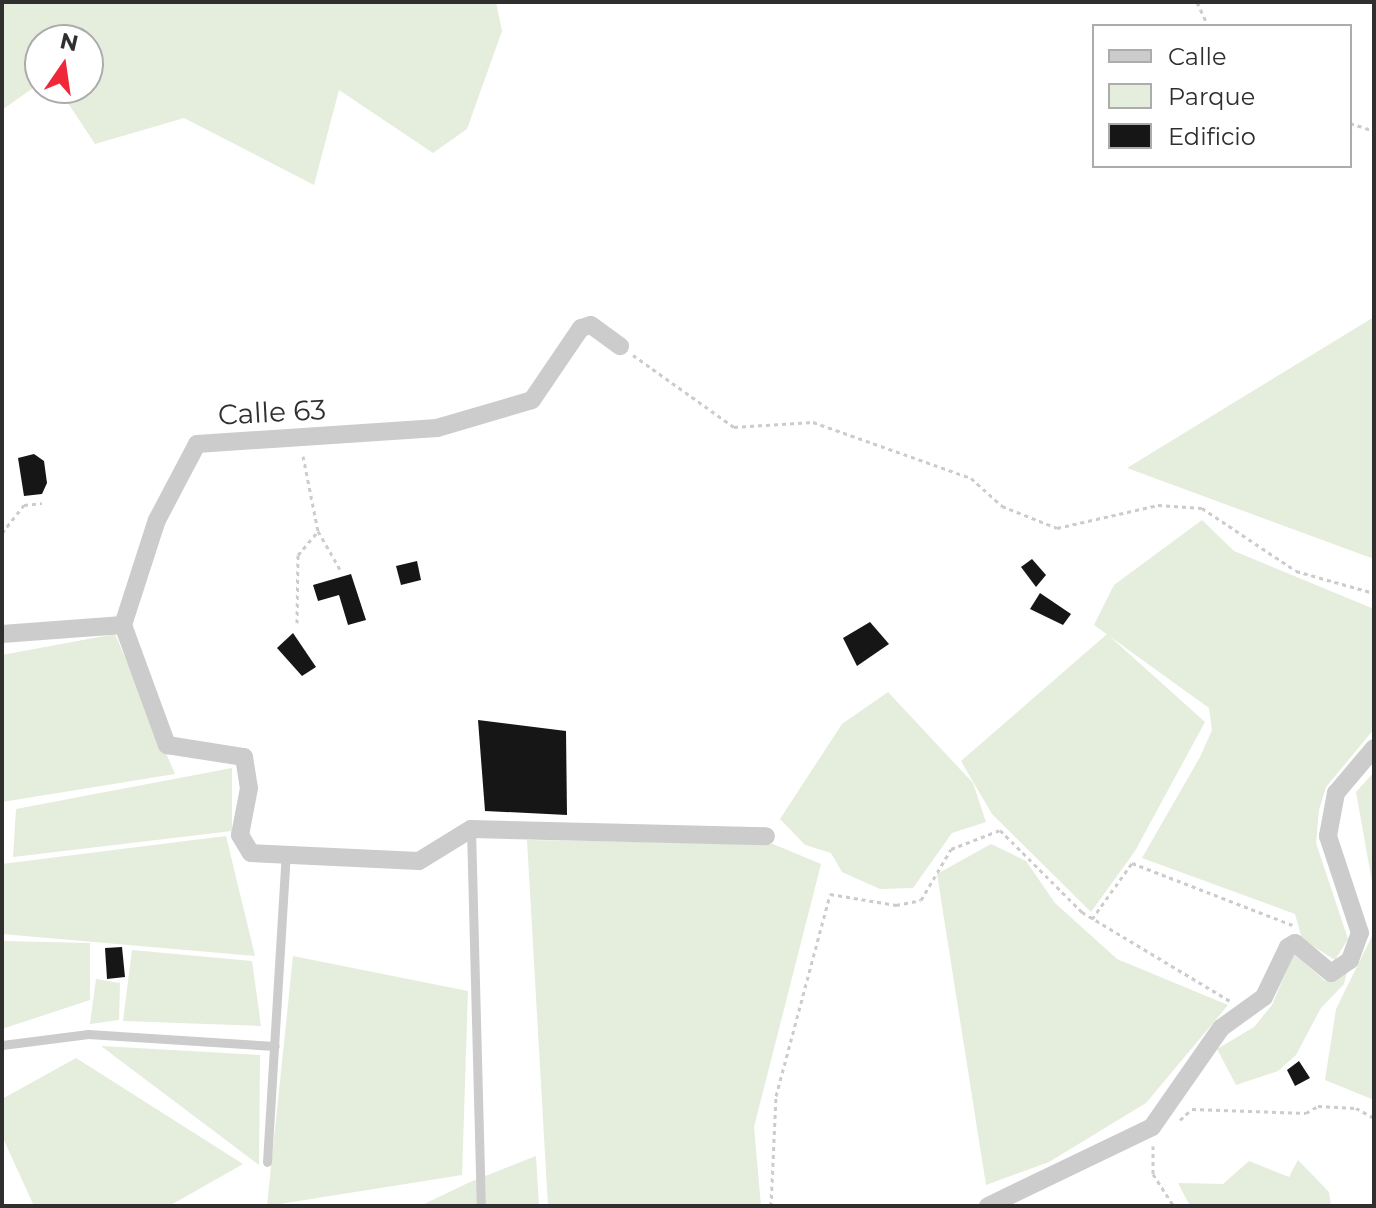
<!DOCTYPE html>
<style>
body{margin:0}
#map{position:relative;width:1376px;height:1208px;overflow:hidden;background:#fff;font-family:Montserrat,sans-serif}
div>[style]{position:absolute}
.green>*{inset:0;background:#e5eddc}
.building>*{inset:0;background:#161616}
.path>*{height:3px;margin-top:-1.5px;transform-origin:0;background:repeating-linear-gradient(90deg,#ccc 0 4px,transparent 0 8px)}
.lane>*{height:9px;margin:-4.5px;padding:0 4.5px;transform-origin:4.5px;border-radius:4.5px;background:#ccc}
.street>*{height:18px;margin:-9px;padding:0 9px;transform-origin:9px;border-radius:9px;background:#ccc}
span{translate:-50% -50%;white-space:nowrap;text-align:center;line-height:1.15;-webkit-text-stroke:8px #fff;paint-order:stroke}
.street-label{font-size:28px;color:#2f2f2f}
.frame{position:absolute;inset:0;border:4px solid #2f2f2f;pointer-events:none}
.legend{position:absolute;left:1092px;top:24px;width:260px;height:144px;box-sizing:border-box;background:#fff;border:2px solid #acacac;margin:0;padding:10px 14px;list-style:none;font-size:24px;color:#2f2f2f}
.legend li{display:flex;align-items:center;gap:16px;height:40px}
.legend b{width:40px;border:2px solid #acacac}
.north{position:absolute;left:24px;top:24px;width:80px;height:80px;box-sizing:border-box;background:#fff;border:2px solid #acacac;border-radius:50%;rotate:13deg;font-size:22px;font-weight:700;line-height:32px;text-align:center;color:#2f2f2f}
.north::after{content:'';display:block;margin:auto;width:28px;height:36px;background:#f02739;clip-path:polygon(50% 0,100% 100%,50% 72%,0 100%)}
</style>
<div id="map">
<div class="green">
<i style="clip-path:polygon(2px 2px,496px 2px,502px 31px,467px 129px,433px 153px,339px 90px,314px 185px,184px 118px,95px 144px,58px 88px,88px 88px,88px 40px,40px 40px,40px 83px,2px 110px)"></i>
<i style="clip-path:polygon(1374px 317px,1374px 559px,1127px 468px)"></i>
<i style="clip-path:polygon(1202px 520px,1234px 551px,1374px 609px,1374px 729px,1326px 787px,1319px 810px,1316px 843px,1348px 939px,1335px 960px,1302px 939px,1295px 914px,1142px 858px,1200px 757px,1212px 730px,1209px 708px,1094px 625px,1114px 585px)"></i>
<i style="clip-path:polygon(115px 634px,175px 774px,2px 802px,2px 655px)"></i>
<i style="clip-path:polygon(1107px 634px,1205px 722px,1135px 851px,1091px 912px,992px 814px,961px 761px)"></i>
<i style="clip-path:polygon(888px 692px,973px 783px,986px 822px,952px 833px,913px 888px,880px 889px,842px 872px,831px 853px,805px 845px,780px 819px,842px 724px)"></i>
<i style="clip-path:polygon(232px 768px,232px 831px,13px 857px,16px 809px)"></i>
<i style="clip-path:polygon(1374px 772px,1374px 893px,1356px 792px)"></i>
<i style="clip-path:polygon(226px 836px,255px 956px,2px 934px,2px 864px)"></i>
<i style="clip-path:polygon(527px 840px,773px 844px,821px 864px,754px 1127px,761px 1206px,548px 1206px)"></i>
<i style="clip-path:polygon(991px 844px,1026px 861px,1055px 903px,1117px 959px,1228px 1005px,1146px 1103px,1049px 1162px,986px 1185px,937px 874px)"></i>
<i style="clip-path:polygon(1374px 932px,1374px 1100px,1325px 1080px,1336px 1009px)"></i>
<i style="clip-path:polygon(2px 941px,90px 943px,90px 1000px,2px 1029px)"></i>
<i style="clip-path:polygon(132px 950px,252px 961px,261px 1026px,123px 1021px)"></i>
<i style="clip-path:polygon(1294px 953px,1325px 981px,1347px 972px,1344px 984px,1321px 1008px,1296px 1055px,1278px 1071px,1236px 1085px,1217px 1049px,1254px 1027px,1272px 1005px)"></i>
<i style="clip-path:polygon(293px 956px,468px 991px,462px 1175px,267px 1206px)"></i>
<i style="clip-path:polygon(96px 979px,120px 983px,119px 1020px,90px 1024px)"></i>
<i style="clip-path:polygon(101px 1046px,260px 1055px,259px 1165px)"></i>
<i style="clip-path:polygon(76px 1058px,243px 1164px,169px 1206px,34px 1206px,2px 1136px,2px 1099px)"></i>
<i style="clip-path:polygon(536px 1156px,539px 1206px,420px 1206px,470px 1182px)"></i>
<i style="clip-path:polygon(1298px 1160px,1329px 1192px,1331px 1206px,1190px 1206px,1178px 1183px,1223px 1184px,1249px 1161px,1289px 1177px)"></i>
</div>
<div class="building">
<i style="clip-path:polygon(34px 454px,44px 461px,47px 483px,42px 494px,24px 496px,18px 458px)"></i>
<i style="clip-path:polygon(1032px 559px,1046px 575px,1036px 587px,1021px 567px)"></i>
<i style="clip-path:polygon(417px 561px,421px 580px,401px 585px,396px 566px)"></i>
<i style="clip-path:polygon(351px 574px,366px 620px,348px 625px,339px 595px,318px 601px,313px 585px)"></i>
<i style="clip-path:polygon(1040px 593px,1071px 614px,1063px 625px,1030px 609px)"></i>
<i style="clip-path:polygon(870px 622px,889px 644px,857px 666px,843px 638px)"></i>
<i style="clip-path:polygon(293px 633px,316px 667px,302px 676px,277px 648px)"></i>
<i style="clip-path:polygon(478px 720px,566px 731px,567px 815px,485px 811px)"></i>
<i style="clip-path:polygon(122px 947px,125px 977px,107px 979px,105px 948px)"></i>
<i style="clip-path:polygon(1299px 1061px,1310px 1078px,1295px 1086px,1287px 1070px)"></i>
</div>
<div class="path">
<i style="left:1197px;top:2px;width:26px;rotate:65deg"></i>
<i style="left:1350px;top:123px;width:25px;rotate:18deg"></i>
<i style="left:633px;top:355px;width:124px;rotate:35.5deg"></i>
<i style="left:734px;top:427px;width:79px;rotate:-3.6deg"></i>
<i style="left:813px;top:422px;width:168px;rotate:19.5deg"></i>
<i style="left:971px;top:478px;width:42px;rotate:42.1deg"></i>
<i style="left:1002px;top:506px;width:59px;rotate:21.8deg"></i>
<i style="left:1057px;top:528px;width:104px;rotate:-12.8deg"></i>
<i style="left:1158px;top:505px;width:44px;rotate:3.9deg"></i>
<i style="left:1202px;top:508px;width:113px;rotate:33.8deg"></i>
<i style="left:1296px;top:571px;width:81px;rotate:15.8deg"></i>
<i style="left:303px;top:456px;width:76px;rotate:78.7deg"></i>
<i style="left:318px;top:531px;width:46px;rotate:60.1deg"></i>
<i style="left:2px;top:533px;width:36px;rotate:-52deg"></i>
<i style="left:24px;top:505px;width:18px;rotate:-6deg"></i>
<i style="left:297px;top:623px;width:68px;rotate:-89.2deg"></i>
<i style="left:298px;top:555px;width:31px;rotate:-50deg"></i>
<i style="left:1092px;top:919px;width:69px;rotate:-54.5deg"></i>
<i style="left:1132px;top:863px;width:173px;rotate:21.1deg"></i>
<i style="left:1180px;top:1120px;width:16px;rotate:-43deg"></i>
<i style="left:1192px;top:1109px;width:114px;rotate:2deg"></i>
<i style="left:1306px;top:1113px;width:14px;rotate:-30deg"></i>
<i style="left:1318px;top:1106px;width:38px;rotate:3deg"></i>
<i style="left:1356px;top:1108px;width:21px;rotate:29deg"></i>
<i style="left:1153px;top:1146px;width:28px;rotate:90deg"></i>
<i style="left:1153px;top:1174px;width:38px;rotate:57deg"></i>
<i style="left:771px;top:1206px;width:110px;rotate:-87.4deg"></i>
<i style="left:776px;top:1096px;width:209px;rotate:-75deg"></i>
<i style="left:830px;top:894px;width:67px;rotate:9.5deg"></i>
<i style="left:896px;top:905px;width:25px;rotate:-11deg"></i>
<i style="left:921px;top:900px;width:59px;rotate:-59.5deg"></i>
<i style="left:951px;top:849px;width:53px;rotate:-21.2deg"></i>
<i style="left:1000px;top:830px;width:116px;rotate:45deg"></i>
<i style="left:1082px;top:912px;width:173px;rotate:31deg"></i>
</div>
<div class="lane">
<i style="left:471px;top:829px;width:377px;rotate:88.5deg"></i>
<i style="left:2px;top:1045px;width:87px;rotate:-7.3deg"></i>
<i style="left:88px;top:1034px;width:187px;rotate:3.7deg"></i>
<i style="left:267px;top:1162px;width:309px;rotate:-86.5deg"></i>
</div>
<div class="street">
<i style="left:123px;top:625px;width:128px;rotate:69.9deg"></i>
<i style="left:167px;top:745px;width:78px;rotate:8.9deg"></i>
<i style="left:244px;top:757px;width:31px;rotate:81deg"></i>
<i style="left:249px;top:788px;width:48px;rotate:100.8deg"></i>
<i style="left:240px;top:835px;width:21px;rotate:59deg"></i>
<i style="left:251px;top:853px;width:168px;rotate:2.7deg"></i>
<i style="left:419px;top:861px;width:61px;rotate:-31.6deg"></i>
<i style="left:471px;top:829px;width:295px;rotate:1.4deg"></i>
<i style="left:123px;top:625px;width:110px;rotate:-72.1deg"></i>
<i style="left:157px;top:520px;width:86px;rotate:-62.2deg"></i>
<i style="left:197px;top:444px;width:241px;rotate:-3.8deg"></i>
<i style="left:437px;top:428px;width:99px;rotate:-16.4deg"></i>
<i style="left:532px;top:400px;width:87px;rotate:-55.8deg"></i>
<i style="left:581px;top:328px;width:10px;rotate:-17deg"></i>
<i style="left:591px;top:325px;width:36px;rotate:36deg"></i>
<i style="left:2px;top:634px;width:121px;rotate:-4.3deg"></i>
<i style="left:988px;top:1206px;width:182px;rotate:-25.7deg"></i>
<i style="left:1152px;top:1127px;width:121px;rotate:-55.1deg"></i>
<i style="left:1221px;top:1028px;width:53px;rotate:-35.8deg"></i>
<i style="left:1264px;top:997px;width:55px;rotate:-64.4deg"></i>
<i style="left:1288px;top:947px;width:8px;rotate:-30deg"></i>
<i style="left:1295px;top:943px;width:47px;rotate:39.8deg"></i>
<i style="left:1331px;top:973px;width:23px;rotate:-34deg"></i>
<i style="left:1350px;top:960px;width:29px;rotate:-70deg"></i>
<i style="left:1360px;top:933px;width:102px;rotate:-108.3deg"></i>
<i style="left:1328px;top:836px;width:44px;rotate:-79.5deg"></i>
<i style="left:1336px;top:793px;width:59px;rotate:-49.8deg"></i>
</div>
<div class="street-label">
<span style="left:272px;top:412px;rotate:-3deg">Calle 63</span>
</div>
<div class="frame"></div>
<ul class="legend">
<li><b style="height:10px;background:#ccc"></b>Calle</li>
<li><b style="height:22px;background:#e5eddc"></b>Parque</li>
<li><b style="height:22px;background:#161616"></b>Edificio</li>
</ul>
<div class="north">N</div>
</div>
